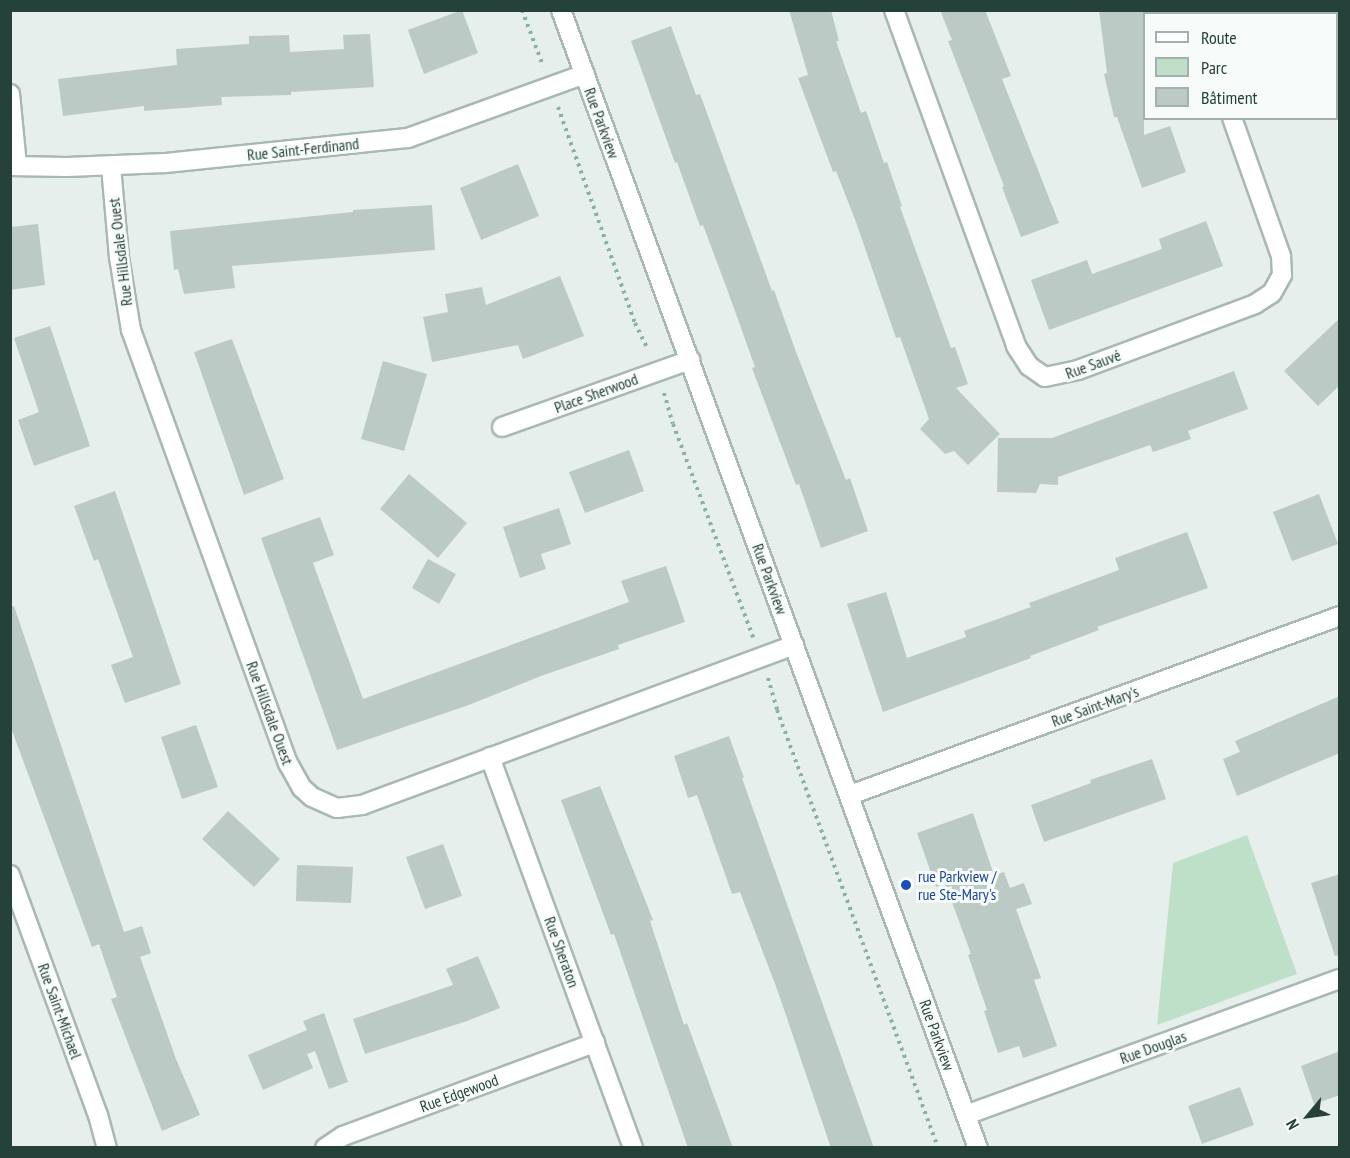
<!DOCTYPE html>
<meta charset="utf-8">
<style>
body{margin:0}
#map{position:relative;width:1350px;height:1158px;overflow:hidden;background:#e6efeb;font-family:"PT Sans Narrow",sans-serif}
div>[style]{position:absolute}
.green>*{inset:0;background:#bfe0c8}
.building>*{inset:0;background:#bbcac4}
.path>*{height:4px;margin-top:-2px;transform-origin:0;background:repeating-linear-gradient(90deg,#86b3a5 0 3px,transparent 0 7.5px)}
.roads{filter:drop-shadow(2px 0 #a8b8b2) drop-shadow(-2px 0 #a8b8b2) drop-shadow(0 2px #a8b8b2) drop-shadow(0 -2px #a8b8b2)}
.minor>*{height:18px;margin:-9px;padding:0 9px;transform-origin:9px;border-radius:9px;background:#fff}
.tertiary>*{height:18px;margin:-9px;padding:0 9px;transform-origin:9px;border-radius:9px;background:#fff}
.dots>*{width:16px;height:16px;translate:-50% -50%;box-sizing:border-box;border:3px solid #f7fbf9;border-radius:50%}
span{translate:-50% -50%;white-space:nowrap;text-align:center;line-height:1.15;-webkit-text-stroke:6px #f7fbf9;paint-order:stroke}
.street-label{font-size:16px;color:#24423a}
.transit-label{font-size:16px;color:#164399}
.left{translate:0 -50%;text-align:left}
.frame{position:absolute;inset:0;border:12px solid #24423a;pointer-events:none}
.legend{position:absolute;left:1143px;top:12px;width:195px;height:108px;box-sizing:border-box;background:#f7fbf9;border:2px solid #a3b1ad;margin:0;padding:8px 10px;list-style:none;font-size:18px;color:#24423a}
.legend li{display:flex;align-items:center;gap:12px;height:30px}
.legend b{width:30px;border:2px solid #a3b1ad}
.north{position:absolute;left:1278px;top:1086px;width:60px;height:60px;-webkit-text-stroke:4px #f7fbf9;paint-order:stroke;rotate:241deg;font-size:16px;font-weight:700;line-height:24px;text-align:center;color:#24423a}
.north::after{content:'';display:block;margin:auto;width:21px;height:27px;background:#24423a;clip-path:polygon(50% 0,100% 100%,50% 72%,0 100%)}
</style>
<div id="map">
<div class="green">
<i style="clip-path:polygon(1247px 835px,1297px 974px,1157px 1025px,1173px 863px)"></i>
</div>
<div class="building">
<i style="clip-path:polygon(462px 10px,478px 53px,424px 74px,408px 30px)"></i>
<i style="clip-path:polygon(789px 10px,831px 10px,839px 41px,836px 41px,861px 113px,866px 111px,884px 163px,887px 162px,902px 206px,900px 207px,951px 348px,955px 347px,968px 384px,956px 388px,1000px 434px,968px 465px,954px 451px,945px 454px,920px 429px,929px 419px,900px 337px,896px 338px,856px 222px,836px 171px,833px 172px,798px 78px,808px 75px)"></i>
<i style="clip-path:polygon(940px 10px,985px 10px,1011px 76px,1002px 79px,1059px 223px,1021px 237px,1002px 187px,1004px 186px,948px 41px,952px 40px)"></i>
<i style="clip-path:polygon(1099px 10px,1144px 10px,1144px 135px,1170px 126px,1186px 172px,1142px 188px,1117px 117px,1114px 117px,1104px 74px,1107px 73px)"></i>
<i style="clip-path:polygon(671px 26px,696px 95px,700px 94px,772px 291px,774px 290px,796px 352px,846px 480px,850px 478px,868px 531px,821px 548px,799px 484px,796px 485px,752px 368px,755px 367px,727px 289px,703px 225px,700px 226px,677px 162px,675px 163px,631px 41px)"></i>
<i style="clip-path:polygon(370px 34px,374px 87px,291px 92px,291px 95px,221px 97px,222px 105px,144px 111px,144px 106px,63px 116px,58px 79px,177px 65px,176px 49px,249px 44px,249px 36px,289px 35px,290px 52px,344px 49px,343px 35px)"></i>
<i style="clip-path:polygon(518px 164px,539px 216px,481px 240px,460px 188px)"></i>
<i style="clip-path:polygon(432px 205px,435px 250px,232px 266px,235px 288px,184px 294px,178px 269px,174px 270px,170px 231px,353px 212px,353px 210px)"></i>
<i style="clip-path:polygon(1206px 221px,1223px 266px,1049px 330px,1031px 280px,1087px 260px,1092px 274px,1162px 249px,1159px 239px)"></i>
<i style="clip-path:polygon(38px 224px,45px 285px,10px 290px,10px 227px)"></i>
<i style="clip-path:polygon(560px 276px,584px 336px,523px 359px,518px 345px,432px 362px,423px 317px,448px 312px,445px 294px,482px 287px,486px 305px)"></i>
<i style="clip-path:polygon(1340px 318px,1340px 385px,1318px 406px,1284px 371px)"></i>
<i style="clip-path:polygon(50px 326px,90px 446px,34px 466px,18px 420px,39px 412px,14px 338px)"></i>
<i style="clip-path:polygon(232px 339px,284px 479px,244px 495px,194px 352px)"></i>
<i style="clip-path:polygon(383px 361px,427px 374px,404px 451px,361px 439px)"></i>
<i style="clip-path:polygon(1234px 371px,1248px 409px,1188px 431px,1191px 439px,1153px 452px,1150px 445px,1058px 477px,1058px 485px,1040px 484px,1036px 493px,997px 492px,998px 438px,1052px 438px)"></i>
<i style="clip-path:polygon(629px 450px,644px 491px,585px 513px,569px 472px)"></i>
<i style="clip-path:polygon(409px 474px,467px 523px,438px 558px,380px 509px)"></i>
<i style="clip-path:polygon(115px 491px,181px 684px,125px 703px,111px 665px,133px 657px,98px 559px,94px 561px,74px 506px)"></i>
<i style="clip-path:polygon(1319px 494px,1338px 544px,1292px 561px,1273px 512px)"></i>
<i style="clip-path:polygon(559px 508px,571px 544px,541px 554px,546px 569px,520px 578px,503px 527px)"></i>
<i style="clip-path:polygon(320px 517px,334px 555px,313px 563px,363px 699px,629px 602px,621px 581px,666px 566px,685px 622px,618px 645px,619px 649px,541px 676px,466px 706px,337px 750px,261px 538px)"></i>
<i style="clip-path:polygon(1187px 532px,1208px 588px,1097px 627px,1099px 630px,1030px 656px,1031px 658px,883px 712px,847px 604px,886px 592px,907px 658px,966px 637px,964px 631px,1031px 607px,1029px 603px,1119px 570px,1115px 558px)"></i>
<i style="clip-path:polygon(428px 559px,456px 574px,439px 604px,412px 588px)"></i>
<i style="clip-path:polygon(14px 606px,124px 932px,142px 926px,151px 953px,140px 957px,176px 1059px,200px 1115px,162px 1131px,111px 999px,117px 997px,99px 944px,92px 947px,10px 725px,10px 607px)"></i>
<i style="clip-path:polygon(1340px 696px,1340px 753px,1237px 796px,1223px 759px,1240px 752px,1235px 741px)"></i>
<i style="clip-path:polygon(196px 725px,218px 787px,182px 799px,161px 737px)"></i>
<i style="clip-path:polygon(729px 736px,744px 778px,742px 778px,874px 1148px,831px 1148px,777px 989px,740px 892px,732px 894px,697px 795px,688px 798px,674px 756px)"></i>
<i style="clip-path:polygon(1152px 759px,1166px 799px,1044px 842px,1031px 805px,1091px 783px,1090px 780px)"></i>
<i style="clip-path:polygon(600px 786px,653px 920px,650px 921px,684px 1025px,687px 1023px,733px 1148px,688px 1148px,614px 934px,611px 935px,561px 800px)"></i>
<i style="clip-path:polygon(228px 811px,280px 859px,254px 887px,202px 839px)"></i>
<i style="clip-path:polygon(973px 813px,994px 875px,1004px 872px,1010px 888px,1024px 883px,1032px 904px,1016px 909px,1041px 978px,1034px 980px,1057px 1046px,1023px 1058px,1019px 1046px,998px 1053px,984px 1011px,987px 1010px,968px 955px,971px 954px,945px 883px,936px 887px,917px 833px)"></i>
<i style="clip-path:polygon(443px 844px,462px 896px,425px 909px,406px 857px)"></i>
<i style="clip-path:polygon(297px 865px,353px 867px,351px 903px,296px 901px)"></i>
<i style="clip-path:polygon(1340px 874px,1340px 955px,1335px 956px,1311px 883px)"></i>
<i style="clip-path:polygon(478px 956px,500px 1008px,467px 1021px,365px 1054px,353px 1019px,453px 985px,446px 969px)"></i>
<i style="clip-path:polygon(324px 1013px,348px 1082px,329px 1089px,315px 1051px,307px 1054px,313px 1068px,263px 1090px,248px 1055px,307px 1030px,303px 1021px)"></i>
<i style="clip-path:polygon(1340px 1051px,1340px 1095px,1314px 1104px,1301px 1066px)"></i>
<i style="clip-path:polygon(1240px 1087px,1254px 1125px,1202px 1144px,1188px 1106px)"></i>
</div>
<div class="path">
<i style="left:522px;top:10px;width:60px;rotate:69.4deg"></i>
<i style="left:558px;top:107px;width:229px;rotate:70.4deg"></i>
<i style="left:635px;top:323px;width:30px;rotate:64deg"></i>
<i style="left:664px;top:393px;width:32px;rotate:74deg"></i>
<i style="left:673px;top:424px;width:228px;rotate:69.4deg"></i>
<i style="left:768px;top:678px;width:33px;rotate:74deg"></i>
<i style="left:777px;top:710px;width:467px;rotate:69.8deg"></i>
</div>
<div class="roads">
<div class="minor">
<i style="left:894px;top:10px;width:357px;rotate:70deg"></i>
<i style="left:1016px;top:346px;width:24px;rotate:57deg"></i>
<i style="left:1029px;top:366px;width:19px;rotate:35deg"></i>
<i style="left:1045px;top:377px;width:34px;rotate:-12deg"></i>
<i style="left:1078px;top:370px;width:189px;rotate:-20.4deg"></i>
<i style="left:1255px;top:304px;width:20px;rotate:-33deg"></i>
<i style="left:1272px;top:293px;width:21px;rotate:-61deg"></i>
<i style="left:1282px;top:275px;width:19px;rotate:-93deg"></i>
<i style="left:1281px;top:256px;width:146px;rotate:-109.5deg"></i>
<i style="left:1207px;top:14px;width:4px;rotate:-90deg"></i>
<i style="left:10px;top:94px;width:72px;rotate:84.4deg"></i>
<i style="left:10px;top:166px;width:57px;rotate:1deg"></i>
<i style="left:67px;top:167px;width:98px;rotate:-2.3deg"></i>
<i style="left:165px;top:163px;width:244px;rotate:-5.9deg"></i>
<i style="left:408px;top:138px;width:188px;rotate:-19.9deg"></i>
<i style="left:111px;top:166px;width:91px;rotate:85deg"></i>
<i style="left:119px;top:257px;width:74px;rotate:80.7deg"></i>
<i style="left:131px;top:330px;width:461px;rotate:70.1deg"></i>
<i style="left:288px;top:763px;width:29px;rotate:61deg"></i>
<i style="left:302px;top:788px;width:13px;rotate:42deg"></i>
<i style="left:312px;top:797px;width:27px;rotate:24deg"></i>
<i style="left:337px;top:808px;width:25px;rotate:-7deg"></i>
<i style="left:362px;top:805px;width:461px;rotate:-20.3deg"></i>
<i style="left:502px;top:427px;width:200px;rotate:-19.6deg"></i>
<i style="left:490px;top:757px;width:416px;rotate:69.9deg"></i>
<i style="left:850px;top:795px;width:522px;rotate:-20.07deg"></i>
<i style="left:10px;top:875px;width:256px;rotate:69.9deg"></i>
<i style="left:98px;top:1115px;width:34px;rotate:75deg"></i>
<i style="left:966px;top:1115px;width:398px;rotate:-20deg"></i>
<i style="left:325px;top:1148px;width:22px;rotate:-34deg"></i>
<i style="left:343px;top:1136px;width:269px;rotate:-20.3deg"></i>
</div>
<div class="tertiary">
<i style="left:561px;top:10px;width:1212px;rotate:69.88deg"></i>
</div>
</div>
<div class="dots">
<i style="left:906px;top:885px;background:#1a4fb4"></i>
</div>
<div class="street-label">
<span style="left:602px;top:123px;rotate:70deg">Rue Parkview</span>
<span style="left:303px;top:149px;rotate:-6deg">Rue Saint-Ferdinand</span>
<span style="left:120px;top:252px;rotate:-97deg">Rue Hillsdale Ouest</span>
<span style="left:1093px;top:364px;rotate:-20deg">Rue Sauvé</span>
<span style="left:596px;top:393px;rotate:-20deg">Place Sherwood</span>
<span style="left:770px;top:579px;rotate:70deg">Rue Parkview</span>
<span style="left:1095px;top:706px;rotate:-20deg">Rue Saint-Mary's</span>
<span style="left:270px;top:713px;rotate:70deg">Rue Hillsdale Ouest</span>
<span style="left:562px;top:952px;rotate:70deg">Rue Sheraton</span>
<span style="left:60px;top:1011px;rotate:70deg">Rue Saint-Michael</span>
<span style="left:937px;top:1035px;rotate:70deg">Rue Parkview</span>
<span style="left:1153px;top:1047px;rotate:-20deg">Rue Douglas</span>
<span style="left:459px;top:1093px;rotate:-20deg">Rue Edgewood</span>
</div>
<div class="transit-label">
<span class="left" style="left:918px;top:885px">rue Parkview /<br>rue Ste-Mary's</span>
</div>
<div class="frame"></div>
<ul class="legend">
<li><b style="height:8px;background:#fff"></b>Route</li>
<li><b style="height:16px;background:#bfe0c8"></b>Parc</li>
<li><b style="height:16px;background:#bbcac4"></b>Bâtiment</li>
</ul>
<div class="north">N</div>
</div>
